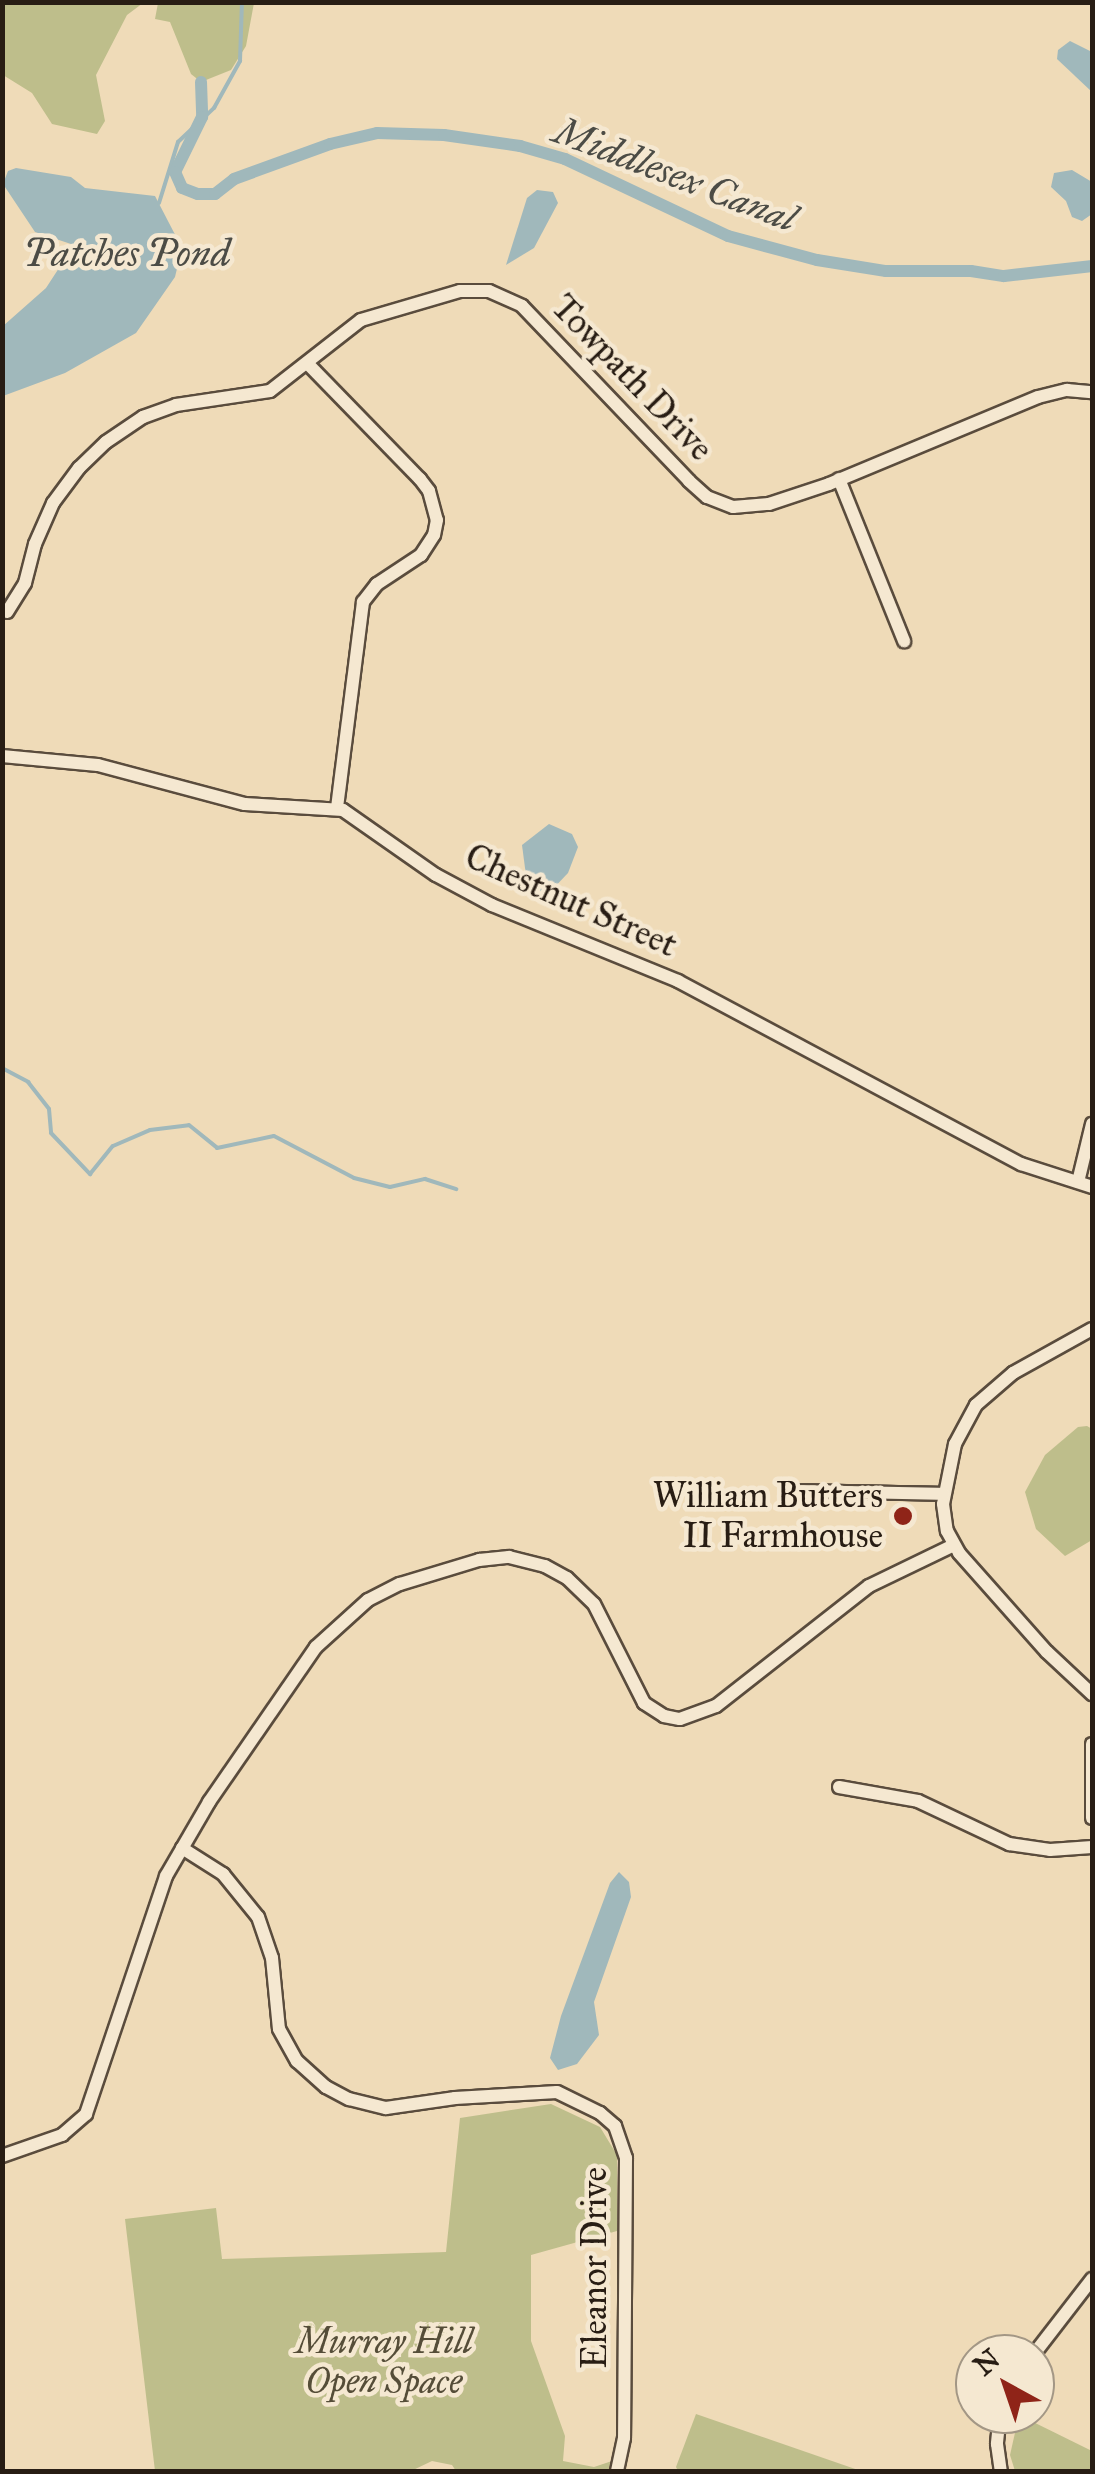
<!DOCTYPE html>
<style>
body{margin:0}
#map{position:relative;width:1095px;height:2474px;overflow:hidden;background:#efdbb8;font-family:"IM FELL Great Primer",serif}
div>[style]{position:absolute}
.green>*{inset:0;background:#bebe8b}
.water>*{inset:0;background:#a0b8bb}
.stream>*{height:4px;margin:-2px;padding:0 2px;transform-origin:2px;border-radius:2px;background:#a0b8bb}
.canal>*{height:12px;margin:-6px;padding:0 6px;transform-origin:6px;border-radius:6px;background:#a0b8bb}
.roads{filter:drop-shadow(2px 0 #5a4c3d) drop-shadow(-2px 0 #5a4c3d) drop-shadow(0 2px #5a4c3d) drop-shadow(0 -2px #5a4c3d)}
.minor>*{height:12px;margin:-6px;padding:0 6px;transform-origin:6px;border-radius:6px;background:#f5e8d1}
.dots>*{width:28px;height:28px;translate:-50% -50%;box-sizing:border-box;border:5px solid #f5e8d1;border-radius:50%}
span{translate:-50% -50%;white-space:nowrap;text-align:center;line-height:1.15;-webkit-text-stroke:9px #f5e8d1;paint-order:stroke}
.street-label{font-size:35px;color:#281d14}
.poi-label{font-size:35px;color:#281d14}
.right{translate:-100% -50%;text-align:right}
.park-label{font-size:35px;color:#554d38;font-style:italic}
.water-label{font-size:38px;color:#4c4c46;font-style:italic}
.frame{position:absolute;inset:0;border:5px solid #281d14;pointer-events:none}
.north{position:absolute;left:955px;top:2334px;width:100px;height:100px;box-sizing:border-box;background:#f5e8d1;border:2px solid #a39785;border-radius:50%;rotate:320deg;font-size:28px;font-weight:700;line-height:40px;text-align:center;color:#281d14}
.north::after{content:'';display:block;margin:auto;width:35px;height:45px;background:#8f2418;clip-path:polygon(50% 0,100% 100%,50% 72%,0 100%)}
</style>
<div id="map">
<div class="green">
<i style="clip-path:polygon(2px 3px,143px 3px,127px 15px,96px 75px,105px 121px,97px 134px,52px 124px,32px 93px,3px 75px)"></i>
<i style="clip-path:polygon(158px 3px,254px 3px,246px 46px,231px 70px,201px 82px,191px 74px,170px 22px,155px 19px)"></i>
<i style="clip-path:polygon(1087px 1426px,1092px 1429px,1092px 1540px,1065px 1556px,1036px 1529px,1025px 1492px,1045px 1455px,1078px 1427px)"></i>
<i style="clip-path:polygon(551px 2104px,600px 2127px,617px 2155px,617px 2231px,531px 2255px,531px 2341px,565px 2436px,563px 2461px,594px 2467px,612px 2461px,608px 2471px,456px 2471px,452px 2465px,432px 2461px,409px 2472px,155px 2471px,125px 2219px,216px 2208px,222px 2259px,446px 2252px,460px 2118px)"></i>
<i style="clip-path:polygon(696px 2414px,861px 2471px,678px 2471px,676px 2467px)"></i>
<i style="clip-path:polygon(1019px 2415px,1092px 2451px,1092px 2471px,1015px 2471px,1010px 2455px)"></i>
</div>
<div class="water">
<i style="clip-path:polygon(1070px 41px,1092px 52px,1092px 92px,1057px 59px,1058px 50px)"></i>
<i style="clip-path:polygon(16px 168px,71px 177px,85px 188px,155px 196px,182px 248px,175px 277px,136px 333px,65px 373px,3px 396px,3px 326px,46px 288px,74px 245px,35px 232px,3px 184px,8px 171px)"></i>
<i style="clip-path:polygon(1072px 170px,1092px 182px,1092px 214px,1082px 221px,1072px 217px,1066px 201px,1051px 187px,1054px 173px)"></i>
<i style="clip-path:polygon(537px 190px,553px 192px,558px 203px,534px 248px,506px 265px,527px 198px)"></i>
<i style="clip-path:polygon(549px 824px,572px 834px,578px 847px,568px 873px,549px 893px,539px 895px,527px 883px,522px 845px)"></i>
<i style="clip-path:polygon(619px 1872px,629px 1882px,631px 1897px,594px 2002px,599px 2035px,577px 2064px,558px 2070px,550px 2058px,561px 2016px,610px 1883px)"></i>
</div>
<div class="stream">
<i style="left:159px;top:203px;width:64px;rotate:-72.7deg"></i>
<i style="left:178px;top:142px;width:50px;rotate:-43.4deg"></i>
<i style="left:214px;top:108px;width:54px;rotate:-61deg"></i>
<i style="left:240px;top:61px;width:59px;rotate:-88.1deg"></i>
<i style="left:2px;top:1068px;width:30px;rotate:28deg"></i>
<i style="left:28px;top:1082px;width:34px;rotate:52deg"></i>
<i style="left:49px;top:1109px;width:24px;rotate:85deg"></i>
<i style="left:51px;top:1133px;width:57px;rotate:46.4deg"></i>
<i style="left:90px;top:1174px;width:36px;rotate:-51deg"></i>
<i style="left:113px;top:1146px;width:40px;rotate:-23.4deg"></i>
<i style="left:150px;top:1130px;width:39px;rotate:-7deg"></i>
<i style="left:189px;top:1125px;width:36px;rotate:39deg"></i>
<i style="left:217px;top:1148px;width:58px;rotate:-11.9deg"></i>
<i style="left:274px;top:1136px;width:90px;rotate:27.7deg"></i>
<i style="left:354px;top:1178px;width:37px;rotate:14deg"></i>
<i style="left:390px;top:1187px;width:36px;rotate:-13deg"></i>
<i style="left:425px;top:1179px;width:33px;rotate:18deg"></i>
</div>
<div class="canal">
<i style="left:201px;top:82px;width:35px;rotate:88deg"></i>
<i style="left:202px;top:117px;width:61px;rotate:116.1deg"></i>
<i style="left:175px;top:172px;width:17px;rotate:66deg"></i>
<i style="left:182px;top:188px;width:17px;rotate:21deg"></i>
<i style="left:198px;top:194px;width:17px"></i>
<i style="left:215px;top:194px;width:24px;rotate:-38deg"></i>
<i style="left:234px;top:179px;width:102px;rotate:-20deg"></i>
<i style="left:330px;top:144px;width:48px;rotate:-13.2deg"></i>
<i style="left:377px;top:133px;width:67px;rotate:1.7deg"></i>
<i style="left:444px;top:135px;width:77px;rotate:8.2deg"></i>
<i style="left:520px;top:146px;width:47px;rotate:16.1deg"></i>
<i style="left:565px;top:159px;width:180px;rotate:25.3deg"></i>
<i style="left:728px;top:236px;width:92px;rotate:15.1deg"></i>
<i style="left:817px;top:260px;width:70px;rotate:9.1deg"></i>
<i style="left:886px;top:271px;width:85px"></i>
<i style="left:971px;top:271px;width:33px;rotate:9deg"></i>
<i style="left:1004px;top:276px;width:89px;rotate:-6.5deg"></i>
</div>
<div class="roads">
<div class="minor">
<i style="left:308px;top:364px;width:161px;rotate:45.8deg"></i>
<i style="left:420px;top:479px;width:15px;rotate:53deg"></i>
<i style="left:429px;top:491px;width:30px;rotate:75deg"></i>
<i style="left:437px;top:520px;width:15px;rotate:101deg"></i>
<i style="left:434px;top:535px;width:24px;rotate:123deg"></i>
<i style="left:421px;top:555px;width:53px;rotate:146.6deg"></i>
<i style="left:377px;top:584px;width:23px;rotate:128deg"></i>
<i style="left:363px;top:602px;width:208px;rotate:97.2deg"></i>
<i style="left:839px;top:479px;width:175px;rotate:68.1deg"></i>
<i style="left:7px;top:612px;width:34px;rotate:-58deg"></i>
<i style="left:25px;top:583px;width:40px;rotate:-75.6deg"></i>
<i style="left:35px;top:544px;width:45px;rotate:-66.3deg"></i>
<i style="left:53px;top:503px;width:44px;rotate:-53.4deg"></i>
<i style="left:79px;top:468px;width:37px;rotate:-44deg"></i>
<i style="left:106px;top:442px;width:45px;rotate:-34deg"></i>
<i style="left:143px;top:417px;width:35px;rotate:-20deg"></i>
<i style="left:176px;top:405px;width:95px;rotate:-8.5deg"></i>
<i style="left:270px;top:391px;width:115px;rotate:-38deg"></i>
<i style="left:361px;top:320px;width:103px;rotate:-16.3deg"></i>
<i style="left:460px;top:291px;width:29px"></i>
<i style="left:489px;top:291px;width:36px;rotate:24deg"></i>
<i style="left:522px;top:306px;width:242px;rotate:46.3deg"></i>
<i style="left:689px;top:481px;width:24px;rotate:42deg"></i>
<i style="left:707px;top:497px;width:28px;rotate:21deg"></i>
<i style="left:733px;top:507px;width:36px;rotate:-5deg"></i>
<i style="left:769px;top:504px;width:63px;rotate:-18.4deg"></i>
<i style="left:829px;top:484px;width:226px;rotate:-22.6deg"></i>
<i style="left:1038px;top:397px;width:30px;rotate:-14deg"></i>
<i style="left:1067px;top:390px;width:25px;rotate:5deg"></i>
<i style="left:2px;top:756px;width:96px;rotate:5.4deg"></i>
<i style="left:98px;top:765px;width:152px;rotate:14.9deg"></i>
<i style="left:245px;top:804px;width:98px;rotate:3.5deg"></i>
<i style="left:343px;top:810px;width:113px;rotate:35deg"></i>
<i style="left:436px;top:875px;width:64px;rotate:28.2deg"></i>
<i style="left:492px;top:905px;width:201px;rotate:22.2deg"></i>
<i style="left:678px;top:981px;width:389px;rotate:28.1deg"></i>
<i style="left:1021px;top:1164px;width:75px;rotate:17.9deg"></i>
<i style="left:1078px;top:1182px;width:60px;rotate:-76.4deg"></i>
<i style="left:1092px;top:1329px;width:90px;rotate:150.9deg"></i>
<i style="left:1013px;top:1373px;width:49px;rotate:139.1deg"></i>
<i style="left:976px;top:1405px;width:44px;rotate:118.3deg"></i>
<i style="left:955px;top:1444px;width:61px;rotate:101.3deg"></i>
<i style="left:943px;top:1504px;width:27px;rotate:82deg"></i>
<i style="left:947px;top:1531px;width:25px;rotate:61deg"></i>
<i style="left:959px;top:1553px;width:132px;rotate:48.4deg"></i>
<i style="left:1047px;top:1652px;width:62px;rotate:43deg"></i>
<i style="left:801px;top:1491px;width:143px;rotate:1.2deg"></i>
<i style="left:1092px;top:1744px;width:74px;rotate:90deg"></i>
<i style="left:839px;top:1787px;width:80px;rotate:10deg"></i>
<i style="left:918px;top:1801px;width:101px;rotate:25.3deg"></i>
<i style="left:1009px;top:1844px;width:41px;rotate:8.3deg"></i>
<i style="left:1050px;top:1850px;width:42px;rotate:-4.1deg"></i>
<i style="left:182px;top:1848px;width:49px;rotate:32.4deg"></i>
<i style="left:223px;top:1874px;width:55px;rotate:50.9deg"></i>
<i style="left:258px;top:1917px;width:43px;rotate:71.1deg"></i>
<i style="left:272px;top:1958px;width:71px;rotate:84.4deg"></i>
<i style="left:279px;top:2029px;width:37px;rotate:61deg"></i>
<i style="left:297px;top:2061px;width:39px;rotate:42deg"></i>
<i style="left:326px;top:2087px;width:26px;rotate:28deg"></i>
<i style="left:349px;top:2099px;width:38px;rotate:14deg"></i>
<i style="left:386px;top:2108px;width:70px;rotate:-8.2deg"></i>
<i style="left:455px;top:2098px;width:102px;rotate:-3.4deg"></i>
<i style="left:557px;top:2092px;width:48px;rotate:26deg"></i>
<i style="left:600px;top:2113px;width:20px;rotate:41deg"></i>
<i style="left:615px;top:2126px;width:34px;rotate:71deg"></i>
<i style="left:626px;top:2158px;width:280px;rotate:90.4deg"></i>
<i style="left:624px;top:2438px;width:35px;rotate:102deg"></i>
<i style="left:2px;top:2156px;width:64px;rotate:-19.3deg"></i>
<i style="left:62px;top:2135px;width:32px;rotate:-41deg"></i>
<i style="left:86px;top:2114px;width:251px;rotate:-71.4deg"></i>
<i style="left:166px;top:1876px;width:86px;rotate:-59.8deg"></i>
<i style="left:209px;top:1802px;width:188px;rotate:-55.4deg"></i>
<i style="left:316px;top:1647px;width:70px;rotate:-42.1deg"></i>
<i style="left:368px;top:1600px;width:36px;rotate:-27deg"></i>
<i style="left:400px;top:1584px;width:83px;rotate:-16.9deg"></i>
<i style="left:479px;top:1560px;width:30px;rotate:-6deg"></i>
<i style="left:509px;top:1557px;width:37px;rotate:14deg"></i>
<i style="left:545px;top:1566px;width:25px;rotate:29deg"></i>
<i style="left:567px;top:1578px;width:37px;rotate:44deg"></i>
<i style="left:594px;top:1604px;width:111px;rotate:63.2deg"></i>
<i style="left:644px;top:1703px;width:24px;rotate:33deg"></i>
<i style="left:664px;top:1716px;width:16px;rotate:11deg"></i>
<i style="left:680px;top:1719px;width:38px;rotate:-20deg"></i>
<i style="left:716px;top:1706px;width:194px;rotate:-38.1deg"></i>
<i style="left:869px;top:1586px;width:94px;rotate:-25.8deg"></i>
<i style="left:1034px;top:2354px;width:95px;rotate:-52.3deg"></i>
<i style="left:1000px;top:2414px;width:30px;rotate:96deg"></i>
<i style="left:997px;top:2444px;width:28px;rotate:82deg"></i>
</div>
</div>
<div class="dots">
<i style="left:903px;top:1516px;background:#8f2418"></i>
</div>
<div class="street-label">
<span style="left:632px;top:378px;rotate:46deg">Towpath Drive</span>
<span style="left:571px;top:901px;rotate:24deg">Chestnut Street</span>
<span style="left:595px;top:2268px;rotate:-90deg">Eleanor Drive</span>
</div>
<div class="poi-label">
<span class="right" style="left:883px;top:1516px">William Butters<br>II Farmhouse</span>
</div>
<div class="park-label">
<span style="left:384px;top:2362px">Murray Hill<br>Open Space</span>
</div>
<div class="water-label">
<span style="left:675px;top:175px;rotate:21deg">Middlesex Canal</span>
<span style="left:127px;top:254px">Patches Pond</span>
</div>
<div class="frame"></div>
<div class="north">N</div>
</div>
